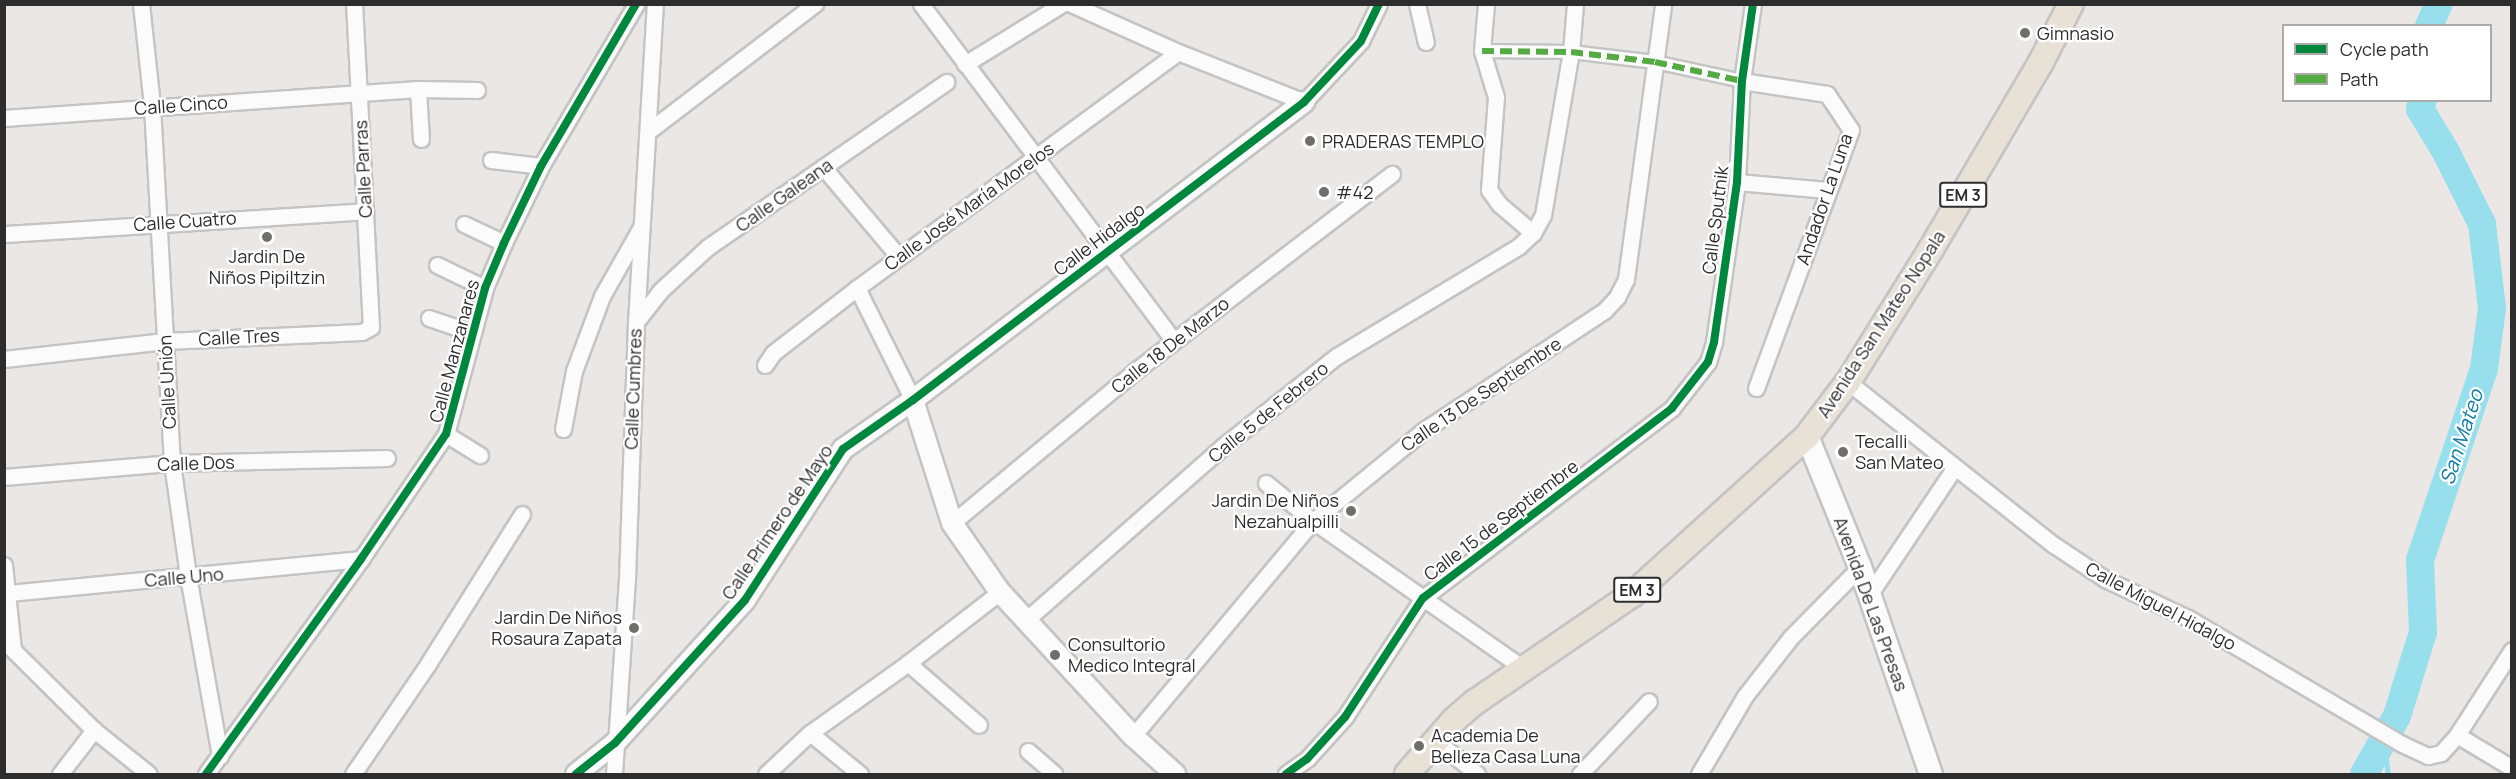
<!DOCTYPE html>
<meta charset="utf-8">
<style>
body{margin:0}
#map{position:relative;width:2516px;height:779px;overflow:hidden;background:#eae7e4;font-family:Manrope,sans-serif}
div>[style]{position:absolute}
.stream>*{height:4.5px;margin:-2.25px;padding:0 2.25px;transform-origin:2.25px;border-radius:2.25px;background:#97dfec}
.river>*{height:28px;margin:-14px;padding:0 14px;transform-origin:14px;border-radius:14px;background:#97dfec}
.roads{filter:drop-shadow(2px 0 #c4c4c4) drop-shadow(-2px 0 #c4c4c4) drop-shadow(0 2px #c4c4c4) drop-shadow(0 -2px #c4c4c4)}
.pedestrian>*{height:12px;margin:-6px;padding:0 6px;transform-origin:6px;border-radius:6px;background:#fcfbfb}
.minor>*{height:15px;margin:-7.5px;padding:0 7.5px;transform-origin:7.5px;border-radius:7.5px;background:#fcfbfb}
.tertiary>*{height:20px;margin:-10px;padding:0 10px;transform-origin:10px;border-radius:10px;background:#fcfbfb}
.secondary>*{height:22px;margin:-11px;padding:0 11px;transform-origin:11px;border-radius:11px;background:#fcfbfb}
.primary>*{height:24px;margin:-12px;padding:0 12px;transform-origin:12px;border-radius:12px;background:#e7e1d6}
.quiet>*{height:6px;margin-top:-3px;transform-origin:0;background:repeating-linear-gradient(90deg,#54ab44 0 12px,transparent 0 18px)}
.cycleway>*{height:8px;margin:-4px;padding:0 4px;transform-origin:4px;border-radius:4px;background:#00873e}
.dots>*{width:16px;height:16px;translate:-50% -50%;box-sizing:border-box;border:3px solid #fff;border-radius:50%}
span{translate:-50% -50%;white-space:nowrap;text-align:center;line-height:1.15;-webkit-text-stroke:4.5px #fff;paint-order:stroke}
.shield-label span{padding:2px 4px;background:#fff;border:2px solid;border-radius:4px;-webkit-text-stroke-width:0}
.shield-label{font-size:16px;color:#2d2d2d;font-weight:700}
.poi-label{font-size:18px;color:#2d2d2d}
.left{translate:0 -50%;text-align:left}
.right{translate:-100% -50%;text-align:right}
.street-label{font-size:18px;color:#2d2d2d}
.water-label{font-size:20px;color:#0e7da0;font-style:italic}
.frame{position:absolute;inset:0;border:6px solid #2d2d2d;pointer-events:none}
.legend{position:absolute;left:2282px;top:24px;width:210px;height:78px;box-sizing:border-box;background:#fff;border:2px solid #ababab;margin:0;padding:8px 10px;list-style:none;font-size:18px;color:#2d2d2d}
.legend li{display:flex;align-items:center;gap:12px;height:30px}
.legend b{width:30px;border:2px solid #ababab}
</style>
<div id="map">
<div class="stream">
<i style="left:2384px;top:739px;width:35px;rotate:83deg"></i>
</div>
<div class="river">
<i style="left:2429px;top:26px;width:24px;rotate:-66deg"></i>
<i style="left:2364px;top:774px;width:67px;rotate:-60.4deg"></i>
<i style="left:2397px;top:716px;width:88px;rotate:-72.8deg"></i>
<i style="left:2423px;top:632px;width:72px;rotate:-92.4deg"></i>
<i style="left:2420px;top:560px;width:201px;rotate:-71.5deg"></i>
<i style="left:2484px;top:369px;width:62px;rotate:-82.5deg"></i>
<i style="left:2492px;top:308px;width:85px;rotate:-96.8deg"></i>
<i style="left:2482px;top:224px;width:80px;rotate:-116.6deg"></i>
<i style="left:2446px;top:152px;width:50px;rotate:-121.2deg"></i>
<i style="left:2420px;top:109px;width:9px;rotate:-72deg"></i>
</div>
<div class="roads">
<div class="pedestrian">
<i style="left:1482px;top:51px;width:89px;rotate:0.6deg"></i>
<i style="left:1571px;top:52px;width:85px;rotate:6.8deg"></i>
<i style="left:1655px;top:62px;width:89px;rotate:12.3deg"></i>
</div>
<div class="minor">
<i style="left:141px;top:4px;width:103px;rotate:83.8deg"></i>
<i style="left:152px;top:106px;width:358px;rotate:86.8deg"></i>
<i style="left:172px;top:463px;width:114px;rotate:81.9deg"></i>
<i style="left:188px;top:576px;width:183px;rotate:79.9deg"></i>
<i style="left:921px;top:4px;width:421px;rotate:53.1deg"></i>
<i style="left:1071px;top:4px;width:117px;rotate:24.2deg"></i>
<i style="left:1178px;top:52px;width:136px;rotate:21.6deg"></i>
<i style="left:1304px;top:102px;width:83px;rotate:-46.9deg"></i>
<i style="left:1361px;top:41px;width:41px;rotate:-64.1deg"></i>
<i style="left:1417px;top:4px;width:39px;rotate:77deg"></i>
<i style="left:1486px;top:4px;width:47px;rotate:94.9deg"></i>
<i style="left:1482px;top:51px;width:48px;rotate:73.1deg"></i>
<i style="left:1496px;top:97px;width:93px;rotate:94.3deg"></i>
<i style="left:1489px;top:190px;width:17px;rotate:54deg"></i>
<i style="left:1499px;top:204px;width:45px;rotate:40.5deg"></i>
<i style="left:965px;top:64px;width:114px;rotate:-31.7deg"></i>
<i style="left:1742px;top:81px;width:86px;rotate:8.7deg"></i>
<i style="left:1827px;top:94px;width:43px;rotate:56.3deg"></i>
<i style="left:1851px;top:130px;width:275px;rotate:110.2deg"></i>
<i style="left:418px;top:89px;width:50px;rotate:86.6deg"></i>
<i style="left:4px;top:118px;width:415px;rotate:-4deg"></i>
<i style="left:418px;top:89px;width:59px;rotate:1deg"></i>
<i style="left:650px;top:130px;width:208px;rotate:-37.4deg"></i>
<i style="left:491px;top:160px;width:50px;rotate:6.8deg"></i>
<i style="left:823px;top:167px;width:118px;rotate:49.8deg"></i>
<i style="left:1737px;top:182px;width:91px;rotate:5deg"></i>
<i style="left:464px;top:224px;width:44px;rotate:25.4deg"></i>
<i style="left:4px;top:234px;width:362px;rotate:-3.6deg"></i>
<i style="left:437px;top:265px;width:53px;rotate:25.6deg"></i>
<i style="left:857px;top:288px;width:125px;rotate:63.4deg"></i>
<i style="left:429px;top:318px;width:46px;rotate:18.8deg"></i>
<i style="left:636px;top:322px;width:39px;rotate:-52deg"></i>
<i style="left:660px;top:291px;width:65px;rotate:-42.5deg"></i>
<i style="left:708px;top:247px;width:290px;rotate:-34.7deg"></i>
<i style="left:4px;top:359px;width:162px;rotate:-6.4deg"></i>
<i style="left:165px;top:341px;width:197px;rotate:-2.6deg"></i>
<i style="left:362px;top:332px;width:10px;rotate:-29deg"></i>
<i style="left:371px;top:327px;width:323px;rotate:-93deg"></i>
<i style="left:765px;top:365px;width:14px;rotate:-56deg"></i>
<i style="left:773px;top:353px;width:106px;rotate:-37.7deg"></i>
<i style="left:857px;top:288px;width:398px;rotate:-36.3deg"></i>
<i style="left:1848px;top:382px;width:263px;rotate:38.4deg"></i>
<i style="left:2054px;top:545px;width:61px;rotate:33.7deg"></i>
<i style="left:2105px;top:579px;width:92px;rotate:25.2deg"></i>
<i style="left:2188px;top:618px;width:248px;rotate:30.5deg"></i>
<i style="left:2402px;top:744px;width:29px;rotate:25deg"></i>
<i style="left:2428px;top:756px;width:13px;rotate:-13deg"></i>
<i style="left:2441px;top:753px;width:24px;rotate:-48deg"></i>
<i style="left:2457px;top:735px;width:101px;rotate:-57.1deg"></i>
<i style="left:563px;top:429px;width:59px;rotate:-79.3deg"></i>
<i style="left:574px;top:371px;width:80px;rotate:-69.5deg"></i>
<i style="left:602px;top:296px;width:77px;rotate:-60.4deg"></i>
<i style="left:446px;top:434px;width:40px;rotate:32deg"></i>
<i style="left:4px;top:477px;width:169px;rotate:-4.8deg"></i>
<i style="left:172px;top:463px;width:215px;rotate:-1.3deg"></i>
<i style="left:1266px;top:483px;width:60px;rotate:39deg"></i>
<i style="left:1313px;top:521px;width:256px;rotate:35deg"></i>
<i style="left:952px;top:523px;width:238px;rotate:-39.7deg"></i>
<i style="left:1135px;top:371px;width:324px;rotate:-37.5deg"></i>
<i style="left:4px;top:565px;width:84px;rotate:83.9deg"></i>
<i style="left:8px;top:593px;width:355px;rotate:-5.5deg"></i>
<i style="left:1869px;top:595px;width:154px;rotate:-56.1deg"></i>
<i style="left:1026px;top:620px;width:261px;rotate:-41.4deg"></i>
<i style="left:1222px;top:447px;width:147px;rotate:-38.4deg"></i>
<i style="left:1337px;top:356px;width:213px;rotate:-31.1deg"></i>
<i style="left:1519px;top:246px;width:19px;rotate:-43deg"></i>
<i style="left:1533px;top:233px;width:21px;rotate:-61deg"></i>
<i style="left:1543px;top:215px;width:165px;rotate:-80.3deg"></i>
<i style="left:1571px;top:52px;width:48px;rotate:-85.2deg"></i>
<i style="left:4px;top:641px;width:127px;rotate:44.7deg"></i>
<i style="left:94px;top:730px;width:70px;rotate:38.7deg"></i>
<i style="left:908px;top:663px;width:94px;rotate:41.1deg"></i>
<i style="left:810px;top:733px;width:65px;rotate:39.4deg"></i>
<i style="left:2457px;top:735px;width:64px;rotate:31deg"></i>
<i style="left:1133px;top:736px;width:280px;rotate:-50.1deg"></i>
<i style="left:1313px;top:521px;width:144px;rotate:-39.3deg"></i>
<i style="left:1424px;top:430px;width:217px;rotate:-33.5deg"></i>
<i style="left:1605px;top:310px;width:18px;rotate:-47deg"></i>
<i style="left:1617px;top:297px;width:20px;rotate:-63deg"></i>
<i style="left:1626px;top:279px;width:277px;rotate:-82.3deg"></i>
<i style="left:1435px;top:740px;width:54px;rotate:39deg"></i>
<i style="left:1028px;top:751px;width:35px;rotate:41deg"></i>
<i style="left:60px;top:774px;width:56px;rotate:-52.3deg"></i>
<i style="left:206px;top:774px;width:265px;rotate:-54.2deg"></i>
<i style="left:361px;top:559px;width:151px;rotate:-55.8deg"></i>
<i style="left:446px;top:434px;width:151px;rotate:-75deg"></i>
<i style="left:485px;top:288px;width:49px;rotate:-67.1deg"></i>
<i style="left:504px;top:243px;width:85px;rotate:-64.3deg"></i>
<i style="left:541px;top:166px;width:188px;rotate:-59.6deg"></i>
<i style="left:353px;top:774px;width:133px;rotate:-55.7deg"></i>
<i style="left:428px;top:664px;width:177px;rotate:-57.9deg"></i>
<i style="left:614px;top:774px;width:195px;rotate:-86.2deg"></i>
<i style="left:627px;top:579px;width:257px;rotate:-88deg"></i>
<i style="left:636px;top:322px;width:319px;rotate:-86.6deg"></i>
<i style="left:766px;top:774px;width:60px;rotate:-43deg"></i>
<i style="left:810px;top:733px;width:120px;rotate:-35.5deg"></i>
<i style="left:908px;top:663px;width:116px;rotate:-37.7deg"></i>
<i style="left:1286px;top:774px;width:26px;rotate:-36deg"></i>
<i style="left:1307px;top:759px;width:57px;rotate:-47.9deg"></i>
<i style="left:1345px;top:717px;width:142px;rotate:-56.8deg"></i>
<i style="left:1423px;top:598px;width:313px;rotate:-37.3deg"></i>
<i style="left:1672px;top:408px;width:58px;rotate:-52deg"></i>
<i style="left:1708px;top:362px;width:21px;rotate:-73deg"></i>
<i style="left:1714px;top:342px;width:162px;rotate:-81.8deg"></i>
<i style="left:1737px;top:182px;width:101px;rotate:-87.2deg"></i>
<i style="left:1742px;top:81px;width:78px;rotate:-81.9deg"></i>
<i style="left:1580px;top:774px;width:100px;rotate:-46.6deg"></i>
<i style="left:1699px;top:774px;width:91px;rotate:-59.5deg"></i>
<i style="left:1745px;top:696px;width:75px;rotate:-52.1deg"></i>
<i style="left:1791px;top:637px;width:98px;rotate:-45.4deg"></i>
</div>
<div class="tertiary">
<i style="left:913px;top:400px;width:129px;rotate:72.4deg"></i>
<i style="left:952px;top:523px;width:84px;rotate:55.2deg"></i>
<i style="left:1000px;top:592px;width:196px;rotate:47.3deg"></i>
<i style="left:1133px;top:736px;width:57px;rotate:42.1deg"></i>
<i style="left:576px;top:774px;width:50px;rotate:-38.5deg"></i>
<i style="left:615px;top:743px;width:193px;rotate:-47.7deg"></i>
<i style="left:745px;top:600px;width:180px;rotate:-57deg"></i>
<i style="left:843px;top:449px;width:85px;rotate:-35deg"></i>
<i style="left:913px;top:400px;width:492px;rotate:-37.3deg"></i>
</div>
<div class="secondary">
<i style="left:1807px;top:436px;width:141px;rotate:68deg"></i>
<i style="left:1860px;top:567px;width:219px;rotate:71.1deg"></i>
</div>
<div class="primary">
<i style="left:1407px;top:774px;width:72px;rotate:-49deg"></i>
<i style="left:1454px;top:720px;width:28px;rotate:-41deg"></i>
<i style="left:1475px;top:702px;width:191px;rotate:-34.4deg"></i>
<i style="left:1633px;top:594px;width:235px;rotate:-42.2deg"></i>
<i style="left:1807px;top:436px;width:68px;rotate:-52.8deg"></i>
<i style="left:1848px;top:382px;width:157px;rotate:-58deg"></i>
<i style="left:1931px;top:249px;width:217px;rotate:-59.5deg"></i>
<i style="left:2041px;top:62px;width:65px;rotate:-62.7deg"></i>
</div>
</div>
<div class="quiet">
<i style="left:1482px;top:51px;width:89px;rotate:0.6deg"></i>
<i style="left:1571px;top:52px;width:85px;rotate:6.8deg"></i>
<i style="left:1655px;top:62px;width:89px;rotate:12.3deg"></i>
</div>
<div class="cycleway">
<i style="left:206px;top:774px;width:265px;rotate:-54.2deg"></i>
<i style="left:361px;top:559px;width:151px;rotate:-55.8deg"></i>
<i style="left:446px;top:434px;width:151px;rotate:-75deg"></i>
<i style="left:485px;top:288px;width:49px;rotate:-67.1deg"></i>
<i style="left:504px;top:243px;width:85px;rotate:-64.3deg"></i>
<i style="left:541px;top:166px;width:188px;rotate:-59.6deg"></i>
<i style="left:576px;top:774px;width:50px;rotate:-38.5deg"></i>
<i style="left:615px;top:743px;width:193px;rotate:-47.7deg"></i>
<i style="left:745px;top:600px;width:180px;rotate:-57deg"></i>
<i style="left:843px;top:449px;width:85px;rotate:-35deg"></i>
<i style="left:913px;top:400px;width:492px;rotate:-37.3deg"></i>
<i style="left:1304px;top:102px;width:83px;rotate:-46.9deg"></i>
<i style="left:1361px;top:41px;width:41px;rotate:-64.1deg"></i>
<i style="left:1286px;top:774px;width:26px;rotate:-36deg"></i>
<i style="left:1307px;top:759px;width:57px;rotate:-47.9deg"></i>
<i style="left:1345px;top:717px;width:142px;rotate:-56.8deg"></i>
<i style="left:1423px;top:598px;width:313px;rotate:-37.3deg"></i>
<i style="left:1672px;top:408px;width:58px;rotate:-52deg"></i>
<i style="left:1708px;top:362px;width:21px;rotate:-73deg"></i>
<i style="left:1714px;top:342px;width:162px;rotate:-81.8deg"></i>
<i style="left:1737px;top:182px;width:101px;rotate:-87.2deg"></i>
<i style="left:1742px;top:81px;width:78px;rotate:-81.9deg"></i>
</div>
<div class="dots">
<i style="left:2025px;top:33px;background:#6f6e6d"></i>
<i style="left:1310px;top:141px;background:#6f6e6d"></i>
<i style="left:1324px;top:192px;background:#6f6e6d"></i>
<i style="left:267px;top:237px;background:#6f6e6d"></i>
<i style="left:1843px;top:452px;background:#6f6e6d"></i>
<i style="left:1351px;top:511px;background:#6f6e6d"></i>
<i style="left:634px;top:628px;background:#6f6e6d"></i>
<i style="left:1055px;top:655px;background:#6f6e6d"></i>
<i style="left:1419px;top:746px;background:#6f6e6d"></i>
</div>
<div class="shield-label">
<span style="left:1963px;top:195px">EM 3</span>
<span style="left:1637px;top:590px">EM 3</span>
</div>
<div class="poi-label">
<span class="left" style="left:2037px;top:33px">Gimnasio</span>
<span class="left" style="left:1322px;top:141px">PRADERAS TEMPLO</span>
<span class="left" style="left:1336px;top:192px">#42</span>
<span style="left:267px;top:267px">Jardin De<br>Niños Pipiltzin</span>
<span class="left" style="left:1855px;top:452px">Tecalli<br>San Mateo</span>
<span class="right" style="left:1339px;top:511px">Jardin De Niños<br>Nezahualpilli</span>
<span class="right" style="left:622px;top:628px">Jardin De Niños<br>Rosaura Zapata</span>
<span class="left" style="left:1068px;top:655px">Consultorio<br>Medico Integral</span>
<span class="left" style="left:1431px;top:746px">Academia De<br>Belleza Casa Luna</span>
</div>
<div class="street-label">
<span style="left:181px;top:105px;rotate:-4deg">Calle Cinco</span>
<span style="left:363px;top:169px;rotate:-93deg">Calle Parras</span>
<span style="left:784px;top:195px;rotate:-35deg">Calle Galeana</span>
<span style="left:1824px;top:199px;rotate:-71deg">Andador La Luna</span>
<span style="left:969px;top:206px;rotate:-36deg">Calle José María Morelos</span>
<span style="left:1715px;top:220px;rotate:-83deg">Calle Sputnik</span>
<span style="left:185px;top:221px;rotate:-4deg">Calle Cuatro</span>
<span style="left:1099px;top:239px;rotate:-37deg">Calle Hidalgo</span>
<span style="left:1881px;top:324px;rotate:-57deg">Avenida San Mateo Nopala</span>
<span style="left:239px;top:337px;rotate:-3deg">Calle Tres</span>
<span style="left:1170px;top:345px;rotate:-38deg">Calle 18 De Marzo</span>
<span style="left:454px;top:351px;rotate:-75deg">Calle Manzanares</span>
<span style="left:167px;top:382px;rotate:-93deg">Calle Unión</span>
<span style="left:633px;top:389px;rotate:-88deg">Calle Cumbres</span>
<span style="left:1481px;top:394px;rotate:-34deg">Calle 13 De Septiembre</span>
<span style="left:1268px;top:412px;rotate:-39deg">Calle 5 de Febrero</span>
<span style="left:196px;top:463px;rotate:-2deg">Calle Dos</span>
<span style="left:1501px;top:520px;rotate:-37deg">Calle 15 de Septiembre</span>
<span style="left:777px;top:522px;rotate:-56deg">Calle Primero de Mayo</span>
<span style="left:184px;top:577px;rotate:-5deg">Calle Uno</span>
<span style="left:1871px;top:604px;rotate:70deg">Avenida De Las Presas</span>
<span style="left:2161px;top:606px;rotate:28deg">Calle Miguel Hidalgo</span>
</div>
<div class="water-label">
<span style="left:2461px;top:437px;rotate:-72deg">San Mateo</span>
</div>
<div class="frame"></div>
<ul class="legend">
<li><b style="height:8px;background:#00873e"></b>Cycle path</li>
<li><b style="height:8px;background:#54ab44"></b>Path</li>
</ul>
</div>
